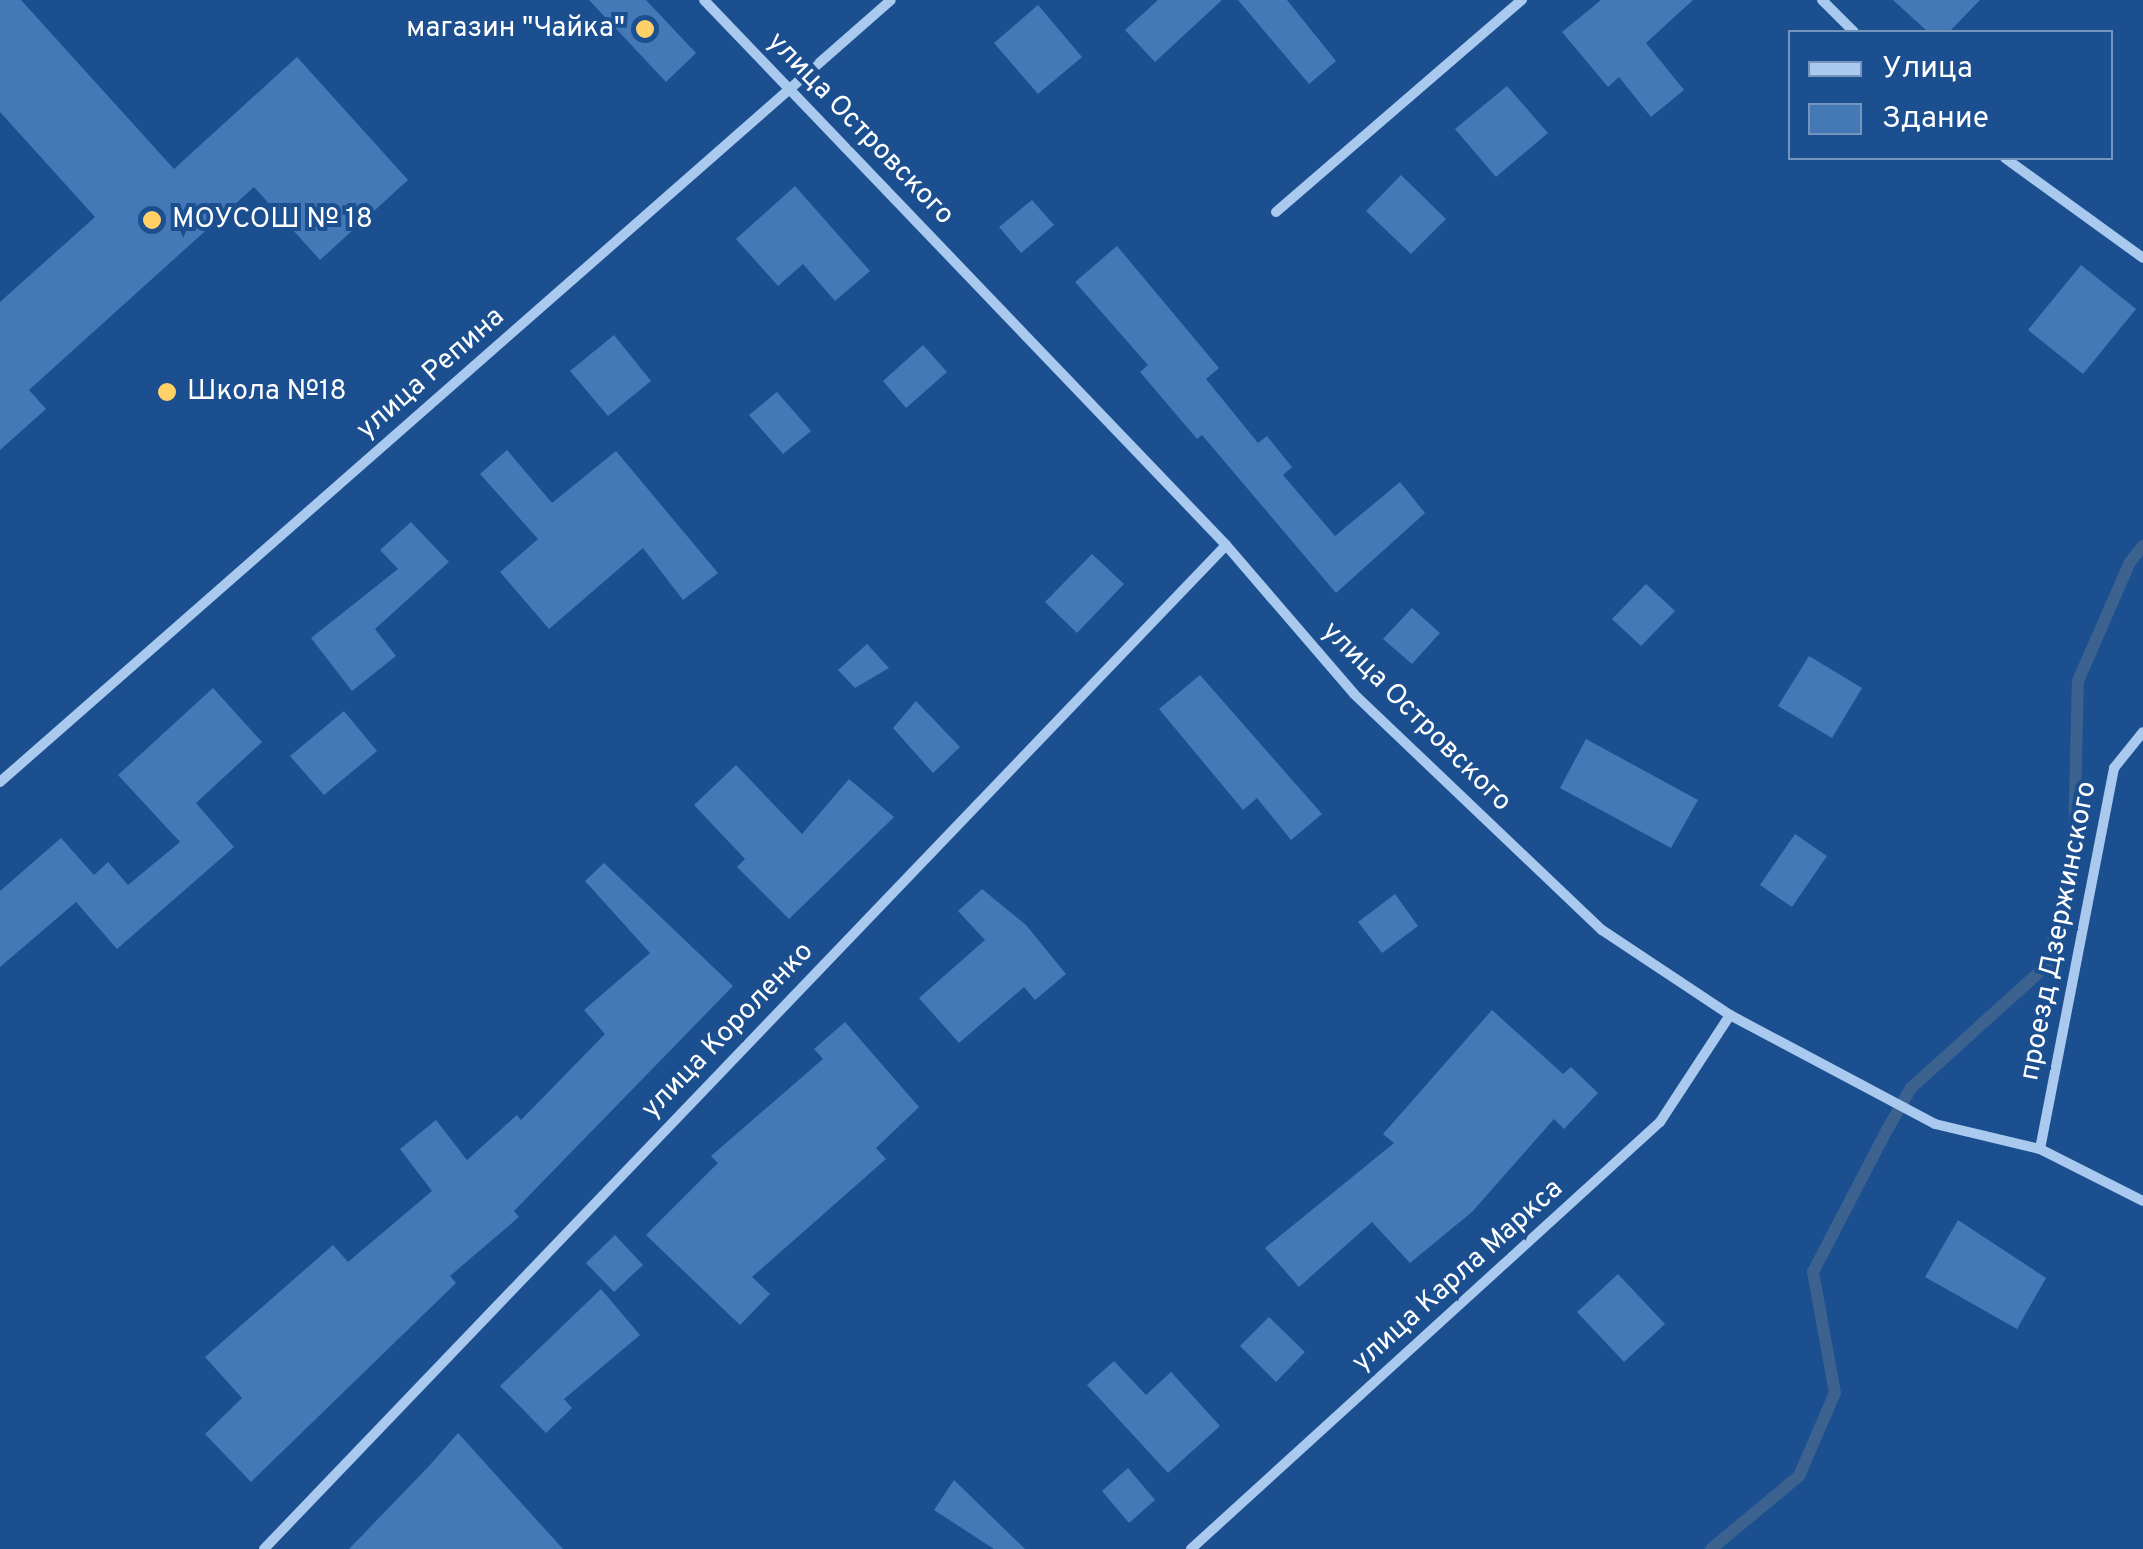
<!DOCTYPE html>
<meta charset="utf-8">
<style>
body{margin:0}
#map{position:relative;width:2143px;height:1549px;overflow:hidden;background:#1b4f8f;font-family:Overpass,sans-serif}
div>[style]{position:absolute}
.stream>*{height:12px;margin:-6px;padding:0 6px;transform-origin:6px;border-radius:6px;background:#3c6290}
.building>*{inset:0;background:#4478b7}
.minor>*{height:10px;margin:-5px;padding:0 5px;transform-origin:5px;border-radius:5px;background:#a9c9ee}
.dots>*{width:28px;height:28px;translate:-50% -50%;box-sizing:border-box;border:5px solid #1b4f8f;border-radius:50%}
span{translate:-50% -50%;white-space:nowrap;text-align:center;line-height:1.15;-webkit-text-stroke:8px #1b4f8f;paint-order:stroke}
.poi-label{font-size:28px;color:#fff}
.right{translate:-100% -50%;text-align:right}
.left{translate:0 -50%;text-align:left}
.street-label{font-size:28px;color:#fff}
.legend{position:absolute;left:1788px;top:30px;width:325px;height:130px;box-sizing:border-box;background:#1b4f8f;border:2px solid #7695bc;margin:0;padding:12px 18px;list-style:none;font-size:30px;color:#fff}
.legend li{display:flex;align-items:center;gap:20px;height:50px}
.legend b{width:50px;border:2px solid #7695bc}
</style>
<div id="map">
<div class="stream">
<i style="left:1711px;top:1549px;width:114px;rotate:-39.7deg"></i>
<i style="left:1799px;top:1476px;width:90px;rotate:-66.6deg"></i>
<i style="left:1835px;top:1393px;width:123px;rotate:-100.3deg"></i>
<i style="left:1813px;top:1272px;width:160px;rotate:-62.5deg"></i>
<i style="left:1887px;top:1130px;width:48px;rotate:-60.3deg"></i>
<i style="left:1911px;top:1088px;width:185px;rotate:-42.1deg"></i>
<i style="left:2048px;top:964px;width:125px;rotate:-78deg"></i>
<i style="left:2074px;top:842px;width:161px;rotate:-88.6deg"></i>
<i style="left:2078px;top:681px;width:130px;rotate:-66.4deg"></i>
<i style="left:2130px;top:562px;width:21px;rotate:-51deg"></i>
</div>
<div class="building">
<i style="clip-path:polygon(0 0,21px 0,174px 169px,297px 57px,408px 180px,320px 260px,254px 187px,29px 390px,46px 409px,0 450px,0 302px,95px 217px,0 112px)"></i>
<i style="clip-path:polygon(589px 0,646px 0,696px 53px,666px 82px)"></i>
<i style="clip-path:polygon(1158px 0,1222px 0,1155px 62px,1125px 30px)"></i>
<i style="clip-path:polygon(1238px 0,1287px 0,1336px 61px,1309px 84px)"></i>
<i style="clip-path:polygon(1601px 0,1693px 0,1646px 43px,1684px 90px,1651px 117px,1619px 77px,1608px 87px,1562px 32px)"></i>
<i style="clip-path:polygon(1893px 0,1980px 0,1949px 32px,1928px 32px)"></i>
<i style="clip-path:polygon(1038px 5px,1082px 57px,1038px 94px,994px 43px)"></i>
<i style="clip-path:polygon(1507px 86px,1548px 133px,1496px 177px,1455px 129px)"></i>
<i style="clip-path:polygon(1401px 175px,1446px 219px,1411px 254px,1366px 211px)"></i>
<i style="clip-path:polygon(795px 186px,870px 271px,835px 301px,803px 264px,778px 286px,736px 239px)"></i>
<i style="clip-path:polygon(1032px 200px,1054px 225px,1021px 253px,999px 227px)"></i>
<i style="clip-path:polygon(1117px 246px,1219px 368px,1206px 379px,1258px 443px,1267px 436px,1292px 467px,1283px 475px,1335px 536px,1400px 482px,1425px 513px,1336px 593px,1202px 435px,1197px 439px,1140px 372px,1148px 365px,1075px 282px)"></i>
<i style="clip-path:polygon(2081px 265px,2136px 309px,2083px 374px,2028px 330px)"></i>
<i style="clip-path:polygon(614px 335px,651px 381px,608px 416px,570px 371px)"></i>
<i style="clip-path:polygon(923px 345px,947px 372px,906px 408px,883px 381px)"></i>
<i style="clip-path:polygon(777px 392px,811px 431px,783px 454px,749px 415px)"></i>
<i style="clip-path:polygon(507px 450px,552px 503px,616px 451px,718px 573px,683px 600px,643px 548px,549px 629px,500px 572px,538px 539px,480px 474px)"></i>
<i style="clip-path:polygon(411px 522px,449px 562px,375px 629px,396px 656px,352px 691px,311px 638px,398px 569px,380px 550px)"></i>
<i style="clip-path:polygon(1092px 554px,1124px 584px,1077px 633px,1045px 602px)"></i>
<i style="clip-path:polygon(1646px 584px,1675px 611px,1641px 646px,1612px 619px)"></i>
<i style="clip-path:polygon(1412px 608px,1440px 633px,1412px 664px,1383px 639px)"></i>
<i style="clip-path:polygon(867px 644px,889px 668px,855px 688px,838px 670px)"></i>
<i style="clip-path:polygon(1809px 656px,1862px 688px,1832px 738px,1778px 706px)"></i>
<i style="clip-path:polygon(1200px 675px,1322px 814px,1291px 840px,1257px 798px,1243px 810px,1159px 709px)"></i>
<i style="clip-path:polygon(213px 688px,262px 742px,196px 803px,234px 847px,117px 949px,76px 902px,0 967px,0 891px,61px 838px,94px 875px,108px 862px,128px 885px,180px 842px,118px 775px)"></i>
<i style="clip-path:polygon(916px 701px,960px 747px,933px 773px,893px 728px)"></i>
<i style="clip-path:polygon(344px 711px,377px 751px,324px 795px,290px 756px)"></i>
<i style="clip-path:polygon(1586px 739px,1698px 800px,1671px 848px,1560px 788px)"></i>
<i style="clip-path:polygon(736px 765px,802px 834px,849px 779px,894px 817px,789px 919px,737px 867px,745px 859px,694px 805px)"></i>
<i style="clip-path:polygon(1795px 834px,1827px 856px,1792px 907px,1760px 885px)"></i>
<i style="clip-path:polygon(604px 863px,733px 986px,514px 1211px,519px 1217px,450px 1276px,456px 1283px,251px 1482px,205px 1434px,242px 1398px,205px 1357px,333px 1245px,348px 1262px,432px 1191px,400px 1149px,436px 1120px,467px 1160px,517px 1115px,521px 1120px,605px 1034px,584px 1010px,650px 953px,585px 881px)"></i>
<i style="clip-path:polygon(982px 889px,1026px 925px,1066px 974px,1035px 1000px,1024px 987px,959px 1043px,919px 998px,985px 940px,958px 911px)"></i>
<i style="clip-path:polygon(1395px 894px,1418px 926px,1382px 953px,1358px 922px)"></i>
<i style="clip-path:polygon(1492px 1010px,1563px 1074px,1571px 1067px,1598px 1093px,1564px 1129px,1554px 1119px,1472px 1212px,1410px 1263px,1372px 1222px,1299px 1287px,1265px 1248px,1394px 1143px,1383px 1134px)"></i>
<i style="clip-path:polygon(845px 1022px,919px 1107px,876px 1148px,886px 1159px,752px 1277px,770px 1294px,740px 1325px,646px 1235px,718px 1163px,711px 1156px,823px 1059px,814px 1049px)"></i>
<i style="clip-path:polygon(1958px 1220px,2046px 1278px,2017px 1329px,1925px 1277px)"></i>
<i style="clip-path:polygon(615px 1235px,643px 1265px,614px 1292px,586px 1263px)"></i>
<i style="clip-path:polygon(1618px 1274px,1665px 1324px,1624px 1362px,1577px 1312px)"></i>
<i style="clip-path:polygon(601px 1289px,640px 1335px,564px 1399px,572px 1408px,546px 1433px,500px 1386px)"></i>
<i style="clip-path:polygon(1269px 1317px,1305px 1352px,1276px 1382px,1240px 1346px)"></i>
<i style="clip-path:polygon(1114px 1361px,1146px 1395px,1171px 1372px,1220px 1426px,1168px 1473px,1087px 1385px)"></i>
<i style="clip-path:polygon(458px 1433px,563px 1549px,349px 1549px,430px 1465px)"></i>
<i style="clip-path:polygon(1128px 1468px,1155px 1500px,1129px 1523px,1102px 1491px)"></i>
<i style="clip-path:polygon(954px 1480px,1025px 1549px,994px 1549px,934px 1510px)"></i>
</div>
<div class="minor">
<i style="left:704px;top:0;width:755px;rotate:46.23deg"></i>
<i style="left:1226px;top:545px;width:196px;rotate:49.3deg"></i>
<i style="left:1354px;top:694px;width:342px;rotate:43.6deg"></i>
<i style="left:1602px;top:930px;width:154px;rotate:33.6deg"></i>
<i style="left:1730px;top:1015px;width:232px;rotate:28deg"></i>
<i style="left:1935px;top:1124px;width:108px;rotate:13.4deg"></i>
<i style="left:2040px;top:1149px;width:115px;rotate:26.8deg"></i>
<i style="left:1822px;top:0;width:45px;rotate:45deg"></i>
<i style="left:2005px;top:158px;width:170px;rotate:35.9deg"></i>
<i style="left:1276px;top:212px;width:325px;rotate:-40.8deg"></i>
<i style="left:0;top:782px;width:1185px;rotate:-41.27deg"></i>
<i style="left:2040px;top:1149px;width:388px;rotate:-79deg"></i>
<i style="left:2114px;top:768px;width:46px;rotate:-51.1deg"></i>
<i style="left:264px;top:1549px;width:1390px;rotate:-46.22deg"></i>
<i style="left:1191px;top:1549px;width:634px;rotate:-42.32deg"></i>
<i style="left:1660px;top:1122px;width:128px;rotate:-56.8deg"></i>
</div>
<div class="dots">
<i style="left:645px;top:29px;background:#ffd166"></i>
<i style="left:152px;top:220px;background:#ffd166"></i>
<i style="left:167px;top:392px;background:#ffd166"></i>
</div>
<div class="poi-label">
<span class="right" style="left:625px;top:29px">магазин "Чайка"</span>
<span class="left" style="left:172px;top:220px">МОУСОШ № 18</span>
<span class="left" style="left:187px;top:392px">Школа №18</span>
</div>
<div class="street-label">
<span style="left:860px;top:129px;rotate:46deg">улица Островского</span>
<span style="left:431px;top:374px;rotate:-41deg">улица Репина</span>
<span style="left:1416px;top:717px;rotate:45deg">улица Островского</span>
<span style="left:2059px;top:931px;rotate:-79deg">проезд Дзержинского</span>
<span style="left:728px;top:1031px;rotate:-46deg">улица Короленко</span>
<span style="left:1458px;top:1276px;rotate:-42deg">улица Карла Маркса</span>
</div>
<ul class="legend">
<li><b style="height:12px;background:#a9c9ee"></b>Улица</li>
<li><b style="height:28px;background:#4478b7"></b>Здание</li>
</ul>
</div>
